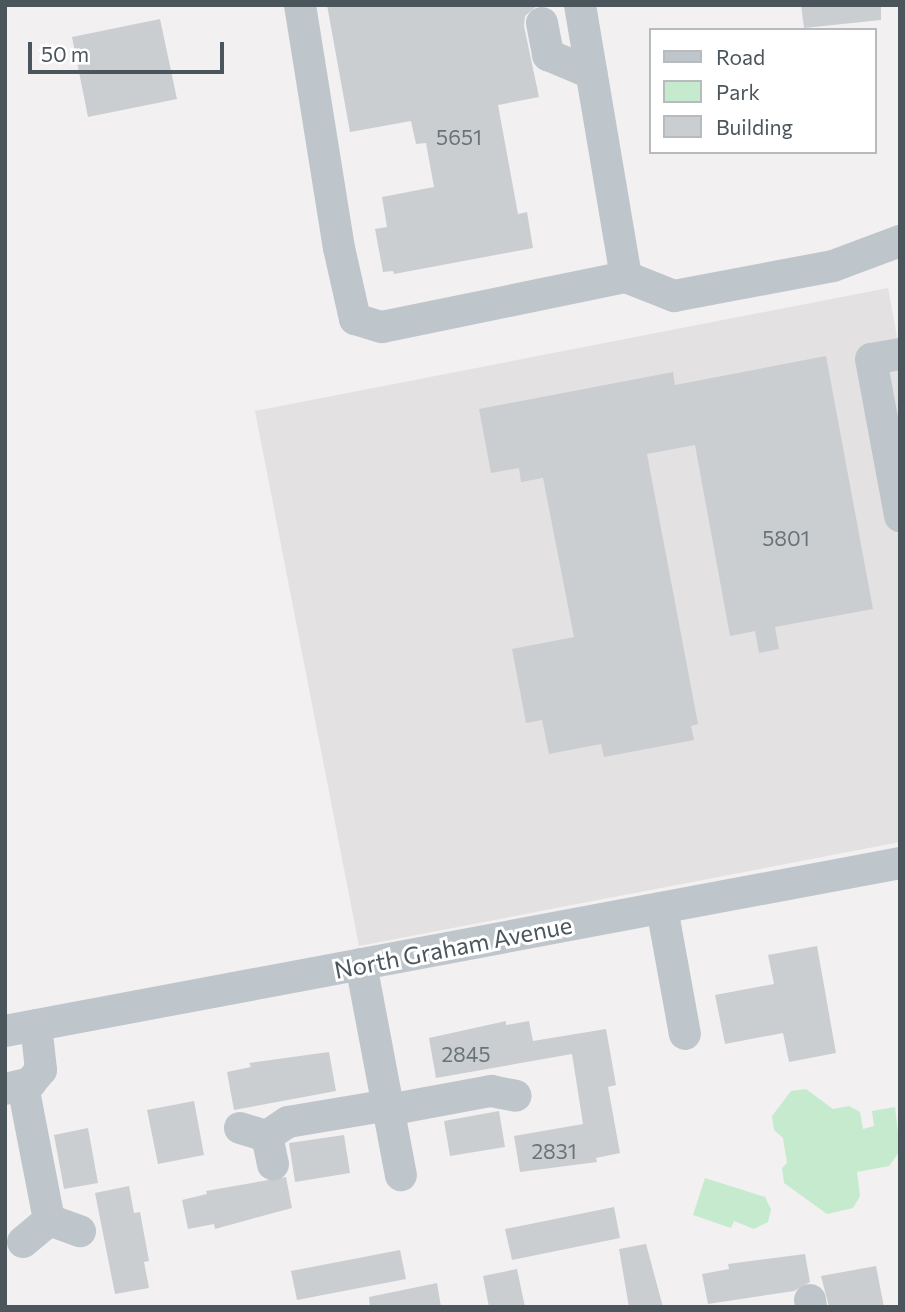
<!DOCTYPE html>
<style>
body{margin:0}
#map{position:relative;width:905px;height:1312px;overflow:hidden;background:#f2f0f1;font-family:Commissioner,sans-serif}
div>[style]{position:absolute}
.education>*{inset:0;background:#e3e1e2}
.green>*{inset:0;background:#c5eacd}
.building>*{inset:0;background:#cbced1}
.minor>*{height:32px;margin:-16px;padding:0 16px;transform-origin:16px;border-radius:16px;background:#bec6cb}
span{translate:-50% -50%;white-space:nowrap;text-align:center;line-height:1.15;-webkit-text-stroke:6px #fff;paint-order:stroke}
.number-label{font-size:21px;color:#6a7478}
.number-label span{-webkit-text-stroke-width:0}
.street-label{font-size:24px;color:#4a565b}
.frame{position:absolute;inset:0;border:7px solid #4a565b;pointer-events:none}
.legend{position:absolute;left:649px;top:28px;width:228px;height:126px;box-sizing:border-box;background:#fff;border:2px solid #b7bbbd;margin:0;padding:9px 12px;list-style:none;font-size:21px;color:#4a565b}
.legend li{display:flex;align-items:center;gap:14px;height:35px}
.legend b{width:35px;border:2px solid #b7bbbd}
.scale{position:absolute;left:28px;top:42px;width:196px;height:32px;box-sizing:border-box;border:4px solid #4a565b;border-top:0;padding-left:9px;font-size:21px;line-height:24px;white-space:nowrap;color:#4a565b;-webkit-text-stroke:5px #fff;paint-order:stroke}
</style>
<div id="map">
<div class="education">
<i style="clip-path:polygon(888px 288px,900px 353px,900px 842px,359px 946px,255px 411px)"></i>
</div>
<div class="green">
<i style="clip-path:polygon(806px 1089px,833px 1109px,849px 1106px,860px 1112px,863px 1129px,874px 1126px,872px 1111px,895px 1107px,900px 1151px,889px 1166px,857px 1172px,860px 1196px,853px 1208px,827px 1214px,784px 1183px,782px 1168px,787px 1163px,783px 1138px,774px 1130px,772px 1116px,791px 1091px)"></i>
<i style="clip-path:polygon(705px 1178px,765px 1197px,771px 1209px,768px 1222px,754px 1229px,734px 1221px,731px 1228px,693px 1215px)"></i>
</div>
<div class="building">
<i style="clip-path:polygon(327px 5px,538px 5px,525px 16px,524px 26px,539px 97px,498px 105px,518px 214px,527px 212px,533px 248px,394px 274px,393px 271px,383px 272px,375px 229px,387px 227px,382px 197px,434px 187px,426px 143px,416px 144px,411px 121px,350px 132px)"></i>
<i style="clip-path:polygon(801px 5px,881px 5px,881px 20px,804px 28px)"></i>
<i style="clip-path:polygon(160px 19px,177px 99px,88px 117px,72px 37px)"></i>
<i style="clip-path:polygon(826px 356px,873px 609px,775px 627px,779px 649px,759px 653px,755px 631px,730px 636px,695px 445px,647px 454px,698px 724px,691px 726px,694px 740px,604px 757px,601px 744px,549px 754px,542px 720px,526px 723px,512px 649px,574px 637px,543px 478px,521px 482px,519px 468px,491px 473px,479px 409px,673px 372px,675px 385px)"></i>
<i style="clip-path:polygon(817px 946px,836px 1053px,789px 1062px,783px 1033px,725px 1044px,715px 995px,774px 984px,768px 955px)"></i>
<i style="clip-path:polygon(506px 1021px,506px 1025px,529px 1021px,533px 1041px,606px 1029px,616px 1085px,608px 1087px,620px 1153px,596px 1158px,597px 1162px,520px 1172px,514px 1136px,583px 1124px,572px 1054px,436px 1078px,429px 1038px)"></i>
<i style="clip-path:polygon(329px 1052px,336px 1091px,234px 1110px,227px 1072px,251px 1067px,249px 1063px)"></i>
<i style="clip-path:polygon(194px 1101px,204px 1155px,158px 1164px,147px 1110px)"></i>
<i style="clip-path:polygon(499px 1111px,505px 1147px,450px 1156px,444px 1121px)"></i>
<i style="clip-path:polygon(88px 1128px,98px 1183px,64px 1189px,54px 1135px)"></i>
<i style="clip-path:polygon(344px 1135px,350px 1173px,295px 1182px,289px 1143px)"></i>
<i style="clip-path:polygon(286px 1177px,292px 1208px,215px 1229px,214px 1224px,188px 1229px,182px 1200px,207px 1194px,206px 1191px)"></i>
<i style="clip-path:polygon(129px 1186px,134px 1213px,140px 1212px,149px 1261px,144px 1262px,149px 1288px,115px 1294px,95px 1193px)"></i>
<i style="clip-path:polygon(614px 1207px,620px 1238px,512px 1260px,505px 1229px)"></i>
<i style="clip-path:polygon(646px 1244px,663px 1307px,629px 1307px,619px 1249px)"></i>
<i style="clip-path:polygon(400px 1250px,406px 1279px,297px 1300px,291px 1271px)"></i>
<i style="clip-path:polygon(805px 1254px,810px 1282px,794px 1291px,708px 1304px,702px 1274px,729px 1269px,728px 1264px)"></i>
<i style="clip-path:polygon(876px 1266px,884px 1307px,829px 1307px,821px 1276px)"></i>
<i style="clip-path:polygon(517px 1269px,525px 1307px,489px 1307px,483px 1276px)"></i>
<i style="clip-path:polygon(437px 1283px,441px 1307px,370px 1307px,369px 1297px)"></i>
</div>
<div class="minor">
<i style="left:300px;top:5px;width:246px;rotate:80.9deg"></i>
<i style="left:339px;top:248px;width:73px;rotate:77.3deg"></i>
<i style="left:355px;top:319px;width:28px;rotate:17deg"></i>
<i style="left:382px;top:327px;width:249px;rotate:-11.6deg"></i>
<i style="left:626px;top:277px;width:276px;rotate:-99.6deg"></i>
<i style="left:542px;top:23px;width:33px;rotate:79deg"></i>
<i style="left:548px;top:55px;width:47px;rotate:22.7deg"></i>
<i style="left:626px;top:277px;width:52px;rotate:21.6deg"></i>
<i style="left:674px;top:296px;width:162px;rotate:-10.7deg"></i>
<i style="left:833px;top:266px;width:72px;rotate:-20.5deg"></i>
<i style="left:900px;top:354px;width:29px;rotate:170deg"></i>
<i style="left:871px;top:359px;width:160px;rotate:79.5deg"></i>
<i style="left:662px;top:908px;width:128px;rotate:79.7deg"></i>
<i style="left:361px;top:964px;width:215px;rotate:79.3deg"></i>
<i style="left:5px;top:1031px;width:911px;rotate:-10.63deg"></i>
<i style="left:23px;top:1086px;width:136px;rotate:79deg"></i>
<i style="left:5px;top:1089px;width:26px;rotate:-13deg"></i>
<i style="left:30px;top:1083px;width:17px;rotate:-50deg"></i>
<i style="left:41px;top:1070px;width:45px;rotate:-96.3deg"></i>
<i style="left:388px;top:1110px;width:105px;rotate:-10.5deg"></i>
<i style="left:491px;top:1091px;width:25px;rotate:11deg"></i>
<i style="left:240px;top:1128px;width:28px;rotate:17deg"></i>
<i style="left:267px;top:1136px;width:25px;rotate:-34deg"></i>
<i style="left:288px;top:1122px;width:101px;rotate:-9.6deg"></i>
<i style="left:267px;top:1136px;width:29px;rotate:78deg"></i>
<i style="left:49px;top:1220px;width:33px;rotate:20deg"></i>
<i style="left:23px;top:1242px;width:34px;rotate:-40deg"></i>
<i style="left:810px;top:1300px;width:7px;rotate:82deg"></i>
</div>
<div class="number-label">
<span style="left:459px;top:137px">5651</span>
<span style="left:786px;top:538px">5801</span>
<span style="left:466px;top:1054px">2845</span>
<span style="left:554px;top:1151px">2831</span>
</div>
<div class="street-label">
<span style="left:453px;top:947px;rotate:-11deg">North Graham Avenue</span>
</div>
<div class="frame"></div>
<ul class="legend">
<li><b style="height:9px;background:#bec6cb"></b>Road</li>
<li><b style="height:19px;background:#c5eacd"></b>Park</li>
<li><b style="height:19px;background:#cbced1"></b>Building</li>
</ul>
<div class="scale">50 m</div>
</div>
